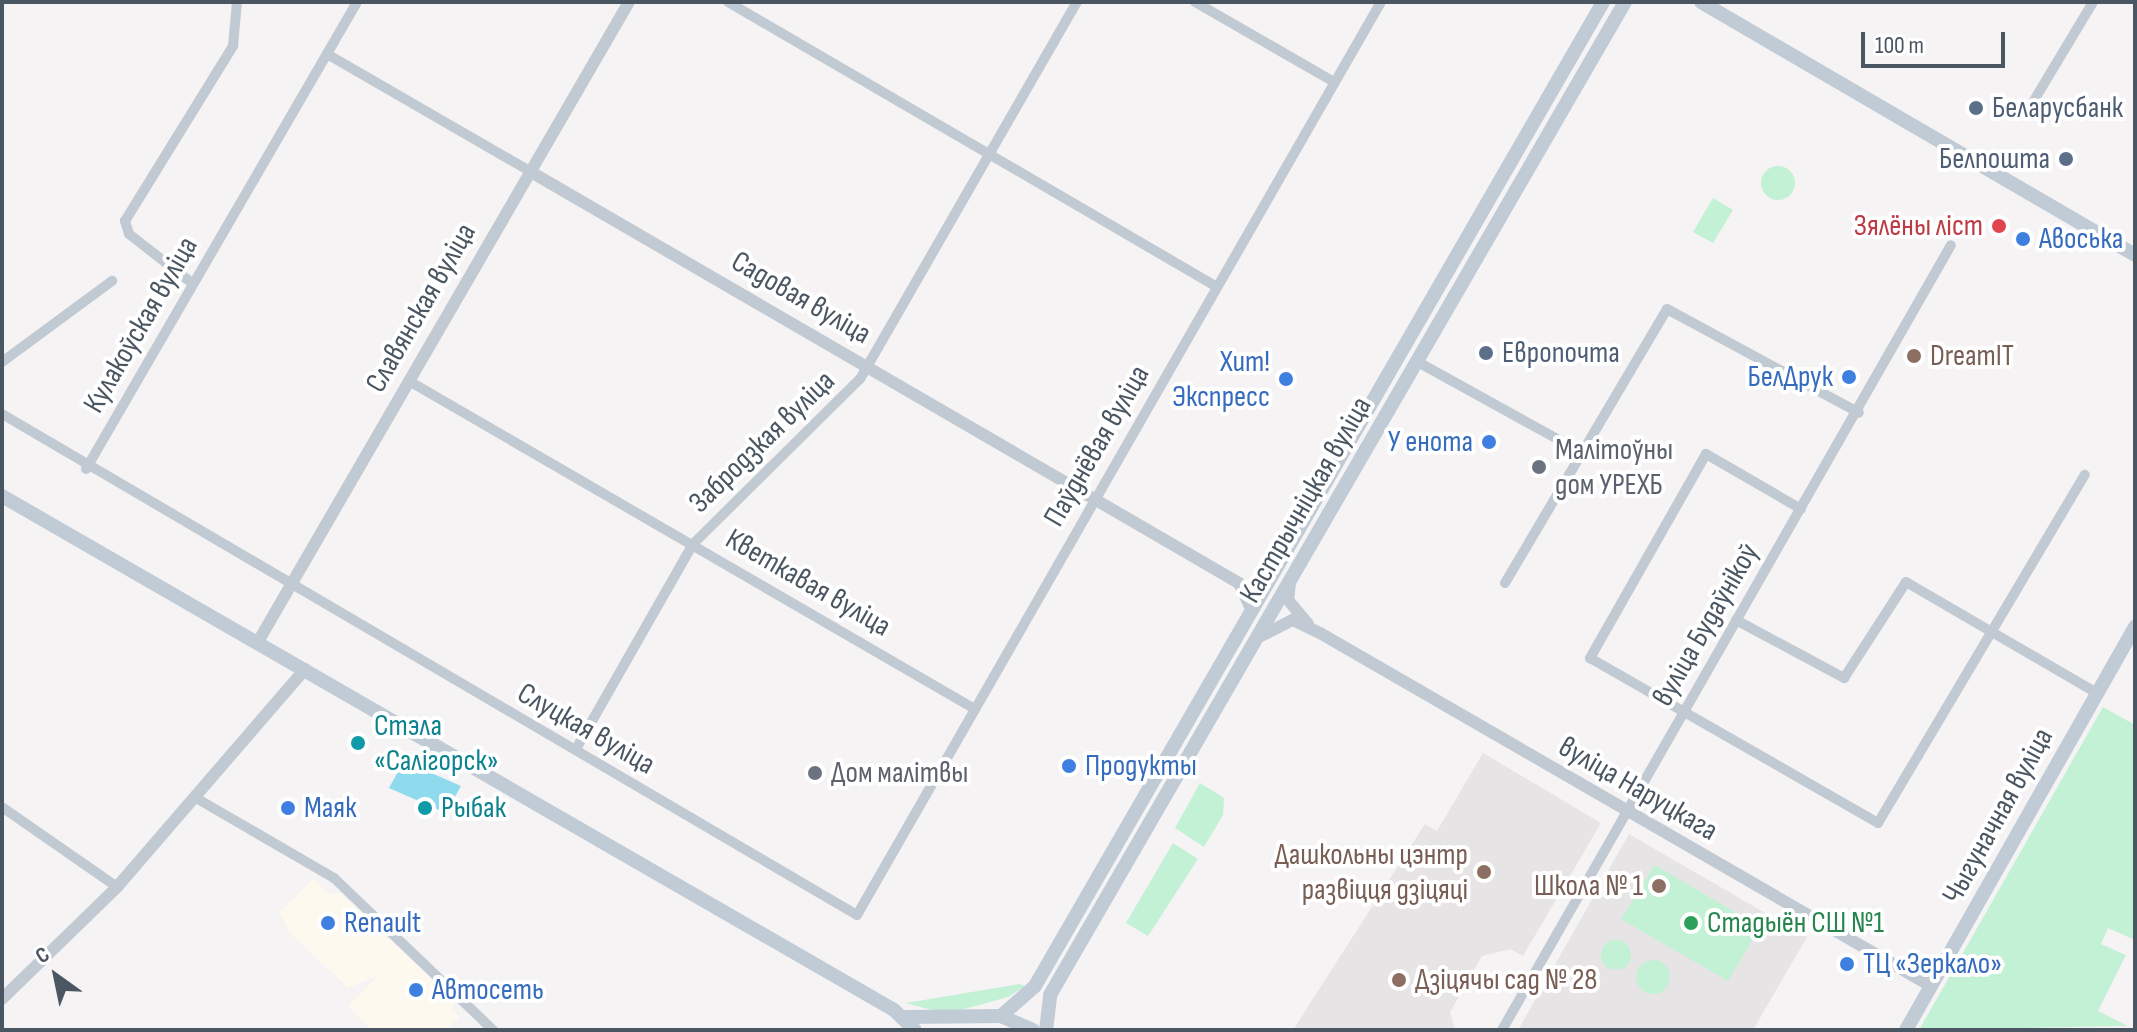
<!DOCTYPE html>
<meta charset="utf-8">
<style>
body{margin:0}
#map{position:relative;width:2137px;height:1032px;overflow:hidden;background:#f5f3f3;font-family:"Sofia Sans Condensed",sans-serif}
div>[style]{position:absolute}
.commercial>*{inset:0;background:#fdf9ef}
.education>*{inset:0;background:#e6e4e5}
.green>*{inset:0;background:#c3f1d5}
.round{border-radius:50%}
.water>*{inset:0;background:#90daee}
.minor>*{height:10px;margin:-5px;padding:0 5px;transform-origin:5px;border-radius:5px;background:#c1cad2}
.tertiary>*{height:12px;margin:-6px;padding:0 6px;transform-origin:6px;border-radius:6px;background:#c1cad2}
.secondary>*{height:14px;margin:-7px;padding:0 7px;transform-origin:7px;border-radius:7px;background:#c1cbd6}
.dots>*{width:22px;height:22px;translate:-50% -50%;box-sizing:border-box;border:4px solid #fff;border-radius:50%}
span{translate:-50% -50%;white-space:nowrap;text-align:center;line-height:1.15;-webkit-text-stroke:8px #fff;paint-order:stroke}
.service-label{font-size:30px;color:#4e5e75}
.left{translate:0 -50%;text-align:left}
.right{translate:-100% -50%;text-align:right}
.health-label{font-size:30px;color:#be3a42}
.shop-label{font-size:30px;color:#366cbe}
.street-label{font-size:30px;color:#4a5661}
.education-label{font-size:30px;color:#785e54}
.worship-label{font-size:30px;color:#5b616d}
.culture-label{font-size:30px;color:#0d838f}
.leisure-label{font-size:30px;color:#27864d}
.frame{position:absolute;inset:0;border:4px solid #4a5661;pointer-events:none}
.north{position:absolute;left:16px;top:936px;width:80px;height:80px;-webkit-text-stroke:6px #fff;paint-order:stroke;rotate:327deg;font-size:22px;font-weight:700;line-height:32px;text-align:center;color:#4a5661}
.north::after{content:'';display:block;margin:auto;width:28px;height:36px;background:#4a5661;clip-path:polygon(50% 0,100% 100%,50% 72%,0 100%)}
.scale{position:absolute;left:1861px;top:32px;width:144px;height:36px;box-sizing:border-box;border:4px solid #4a5661;border-top:0;padding-left:10px;font-size:24px;line-height:28px;white-space:nowrap;color:#4a5661;-webkit-text-stroke:6px #fff;paint-order:stroke}
</style>
<div id="map">
<div class="commercial">
<i style="clip-path:polygon(313px 879px,330px 894px,340px 893px,456px 1002px,451px 1008px,459px 1017px,446px 1030px,372px 1030px,348px 1006px,377px 976px,348px 988px,290px 933px,279px 912px)"></i>
</div>
<div class="education">
<i style="clip-path:polygon(1483px 753px,1601px 823px,1523px 956px,1510px 949px,1482px 956px,1450px 1012px,1455px 1030px,1293px 1030px,1425px 824px,1437px 831px)"></i>
<i style="clip-path:polygon(1629px 834px,1807px 937px,1753px 1030px,1518px 1030px)"></i>
</div>
<div class="green">
<i class="round" style="left:1761px;top:166px;width:34px;height:34px"></i>
<i style="clip-path:polygon(1713px 198px,1733px 210px,1713px 243px,1693px 232px)"></i>
<i style="clip-path:polygon(2103px 707px,2135px 725px,2135px 940px,2108px 928px,2101px 944px,2126px 955px,2098px 1011px,2128px 1026px,1919px 1030px)"></i>
<i style="clip-path:polygon(1200px 783px,1224px 798px,1223px 815px,1204px 847px,1175px 828px)"></i>
<i style="clip-path:polygon(1173px 843px,1198px 859px,1148px 936px,1126px 923px)"></i>
<i style="clip-path:polygon(1655px 865px,1760px 927px,1728px 981px,1621px 919px)"></i>
<i class="round" style="left:1601px;top:940px;width:30px;height:30px"></i>
<i class="round" style="left:1636px;top:960px;width:34px;height:34px"></i>
<i style="clip-path:polygon(1019px 984px,1025px 986px,1008px 997px,946px 1014px,906px 1003px)"></i>
</div>
<div class="water">
<i style="clip-path:polygon(404px 761px,461px 786px,446px 813px,389px 788px)"></i>
</div>
<div class="minor">
<i style="left:728px;top:2px;width:566px;rotate:30.23deg"></i>
<i style="left:1195px;top:2px;width:160px;rotate:29.9deg"></i>
<i style="left:327px;top:54px;width:236px;rotate:30deg"></i>
<i style="left:2033px;top:102px;width:117px;rotate:-59deg"></i>
<i style="left:192px;top:283px;width:80px;rotate:-142.1deg"></i>
<i style="left:129px;top:234px;width:14px;rotate:-107deg"></i>
<i style="left:125px;top:221px;width:206px;rotate:-58.3deg"></i>
<i style="left:233px;top:46px;width:44px;rotate:-84.8deg"></i>
<i style="left:1416px;top:361px;width:188px;rotate:28.9deg"></i>
<i style="left:2px;top:362px;width:137px;rotate:-36.4deg"></i>
<i style="left:409px;top:381px;width:652px;rotate:30.1deg"></i>
<i style="left:2px;top:414px;width:991px;rotate:30.37deg"></i>
<i style="left:857px;top:915px;width:1053px;rotate:-60.15deg"></i>
<i style="left:86px;top:469px;width:540px;rotate:-59.87deg"></i>
<i style="left:1801px;top:509px;width:110px;rotate:-149.9deg"></i>
<i style="left:1706px;top:454px;width:235px;rotate:119.6deg"></i>
<i style="left:1590px;top:658px;width:332px;rotate:29.8deg"></i>
<i style="left:1878px;top:823px;width:405px;rotate:-59.3deg"></i>
<i style="left:1505px;top:583px;width:318px;rotate:-59.4deg"></i>
<i style="left:1667px;top:309px;width:218px;rotate:28.4deg"></i>
<i style="left:1736px;top:620px;width:123px;rotate:28.2deg"></i>
<i style="left:1844px;top:678px;width:114px;rotate:-57.1deg"></i>
<i style="left:1906px;top:582px;width:221px;rotate:30.2deg"></i>
<i style="left:576px;top:749px;width:236px;rotate:-60.3deg"></i>
<i style="left:693px;top:544px;width:235px;rotate:-44.7deg"></i>
<i style="left:860px;top:379px;width:435px;rotate:-60.1deg"></i>
<i style="left:196px;top:798px;width:160px;rotate:30.1deg"></i>
<i style="left:334px;top:878px;width:220px;rotate:43.7deg"></i>
<i style="left:2px;top:807px;width:140px;rotate:34.8deg"></i>
<i style="left:1502px;top:1030px;width:904px;rotate:-60.23deg"></i>
</div>
<div class="tertiary">
<i style="left:531px;top:172px;width:819px;rotate:30.14deg"></i>
<i style="left:1239px;top:583px;width:31px;rotate:65deg"></i>
<i style="left:1290px;top:582px;width:18px;rotate:96deg"></i>
<i style="left:1288px;top:600px;width:31px;rotate:50deg"></i>
<i style="left:1261px;top:636px;width:36px;rotate:-27deg"></i>
<i style="left:1293px;top:620px;width:30px;rotate:26deg"></i>
<i style="left:1320px;top:633px;width:706px;rotate:30.02deg"></i>
<i style="left:259px;top:640px;width:738px;rotate:-59.89deg"></i>
<i style="left:2px;top:999px;width:161px;rotate:-44.2deg"></i>
<i style="left:117px;top:887px;width:288px;rotate:-49.2deg"></i>
</div>
<div class="secondary">
<i style="left:1701px;top:2px;width:502px;rotate:30.24deg"></i>
<i style="left:2px;top:496px;width:1029px;rotate:29.95deg"></i>
<i style="left:894px;top:1010px;width:29px;rotate:44deg"></i>
<i style="left:1001px;top:1016px;width:45px;rotate:-41.4deg"></i>
<i style="left:1035px;top:986px;width:1136px;rotate:-60deg"></i>
<i style="left:905px;top:1017px;width:96px;rotate:-0.6deg"></i>
<i style="left:1001px;top:1016px;width:35px;rotate:24deg"></i>
<i style="left:1046px;top:1030px;width:35px;rotate:-83deg"></i>
<i style="left:1050px;top:995px;width:1147px;rotate:-59.93deg"></i>
<i style="left:1906px;top:1030px;width:464px;rotate:-60.4deg"></i>
</div>
<div class="dots">
<i style="left:1976px;top:108px;background:#5c6f8a"></i>
<i style="left:2066px;top:159px;background:#5c6f8a"></i>
<i style="left:1999px;top:226px;background:#e0444e"></i>
<i style="left:2023px;top:239px;background:#3f7fe0"></i>
<i style="left:1486px;top:353px;background:#5c6f8a"></i>
<i style="left:1914px;top:356px;background:#8d6e63"></i>
<i style="left:1849px;top:377px;background:#3f7fe0"></i>
<i style="left:1286px;top:379px;background:#3f7fe0"></i>
<i style="left:1489px;top:442px;background:#3f7fe0"></i>
<i style="left:1539px;top:467px;background:#6b7280"></i>
<i style="left:358px;top:743px;background:#0f9aa8"></i>
<i style="left:1069px;top:766px;background:#3f7fe0"></i>
<i style="left:815px;top:773px;background:#6b7280"></i>
<i style="left:288px;top:808px;background:#3f7fe0"></i>
<i style="left:425px;top:808px;background:#0f9aa8"></i>
<i style="left:1484px;top:872px;background:#8d6e63"></i>
<i style="left:1659px;top:886px;background:#8d6e63"></i>
<i style="left:328px;top:923px;background:#3f7fe0"></i>
<i style="left:1691px;top:923px;background:#2e9e5b"></i>
<i style="left:1847px;top:964px;background:#3f7fe0"></i>
<i style="left:1399px;top:980px;background:#8d6e63"></i>
<i style="left:416px;top:990px;background:#3f7fe0"></i>
</div>
<div class="service-label">
<span class="left" style="left:1992px;top:108px">Беларусбанк</span>
<span class="right" style="left:2050px;top:159px">Белпошта</span>
<span class="left" style="left:1502px;top:353px">Европочта</span>
</div>
<div class="health-label">
<span class="right" style="left:1983px;top:226px">Зялёны ліст</span>
</div>
<div class="shop-label">
<span class="left" style="left:2039px;top:239px">Авоська</span>
<span class="right" style="left:1270px;top:379px">Хит!<br>Экспресс</span>
<span class="right" style="left:1833px;top:377px">БелДрук</span>
<span class="right" style="left:1473px;top:442px">У енота</span>
<span class="left" style="left:1085px;top:766px">Продукты</span>
<span class="left" style="left:304px;top:808px">Маяк</span>
<span class="left" style="left:344px;top:923px">Renault</span>
<span class="left" style="left:1863px;top:964px">ТЦ «Зеркало»</span>
<span class="left" style="left:432px;top:990px">Автосеть</span>
</div>
<div class="street-label">
<span style="left:801px;top:298px;rotate:30deg">Садовая вуліца</span>
<span style="left:421px;top:308px;rotate:-60deg">Славянская вуліца</span>
<span style="left:141px;top:325px;rotate:-60deg">Кулакоўская вуліца</span>
<span style="left:762px;top:442px;rotate:-44deg">Забродзкая вуліца</span>
<span style="left:1097px;top:446px;rotate:-60deg">Паўднёвая вуліца</span>
<span style="left:1306px;top:500px;rotate:-60deg">Кастрычніцкая вуліца</span>
<span style="left:808px;top:583px;rotate:30deg">Кветкавая вуліца</span>
<span style="left:1706px;top:625px;rotate:-60deg">вуліца Будаўнікоў</span>
<span style="left:586px;top:729px;rotate:30deg">Слуцкая вуліца</span>
<span style="left:1638px;top:789px;rotate:30deg">вуліца Наруцкага</span>
<span style="left:1998px;top:816px;rotate:-61deg">Чыгуначная вуліца</span>
</div>
<div class="education-label">
<span class="left" style="left:1930px;top:356px">DreamIT</span>
<span class="right" style="left:1468px;top:872px">Дашкольны цэнтр<br>развіцця дзіцяці</span>
<span class="right" style="left:1643px;top:886px">Школа № 1</span>
<span class="left" style="left:1415px;top:980px">Дзіцячы сад № 28</span>
</div>
<div class="worship-label">
<span class="left" style="left:1555px;top:467px">Малітоўны<br>дом УРЕХБ</span>
<span class="left" style="left:831px;top:773px">Дом малітвы</span>
</div>
<div class="culture-label">
<span class="left" style="left:374px;top:743px">Стэла<br>«Салігорск»</span>
<span class="left" style="left:441px;top:808px">Рыбак</span>
</div>
<div class="leisure-label">
<span class="left" style="left:1707px;top:923px">Стадыён СШ №1</span>
</div>
<div class="frame"></div>
<div class="north">С</div>
<div class="scale">100 m</div>
</div>
